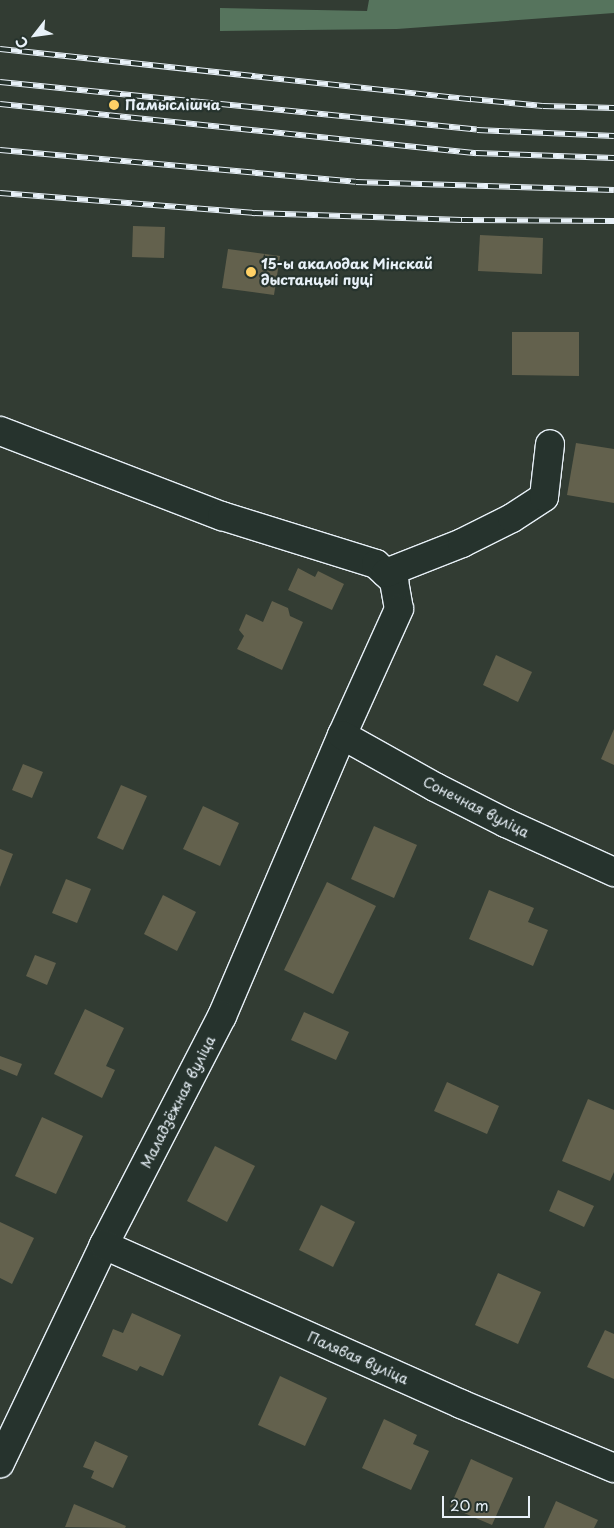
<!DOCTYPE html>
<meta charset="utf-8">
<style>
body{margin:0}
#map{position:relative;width:614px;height:1528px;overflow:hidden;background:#323c33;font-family:"Playpen Sans",sans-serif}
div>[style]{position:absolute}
.green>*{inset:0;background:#56745d}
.building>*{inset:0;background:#63614d}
.roads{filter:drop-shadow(1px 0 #e8f1f8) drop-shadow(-1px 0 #e8f1f8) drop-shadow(0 1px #e8f1f8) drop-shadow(0 -1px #e8f1f8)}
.minor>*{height:28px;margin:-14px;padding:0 14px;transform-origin:14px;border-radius:14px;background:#26332d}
.rail>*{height:5.5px;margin-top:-2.75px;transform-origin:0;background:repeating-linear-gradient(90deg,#26332d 0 11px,#e8f1f8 0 22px);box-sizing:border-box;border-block:1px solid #e8f1f8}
.dots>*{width:14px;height:14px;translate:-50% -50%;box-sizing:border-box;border:2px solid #26332d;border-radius:50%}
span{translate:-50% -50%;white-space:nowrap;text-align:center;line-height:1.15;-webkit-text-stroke:4.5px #26332d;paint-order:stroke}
.poi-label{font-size:14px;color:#e8f1f8;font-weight:700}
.left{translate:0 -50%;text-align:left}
.street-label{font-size:14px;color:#e8f1f8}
.north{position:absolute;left:10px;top:10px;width:50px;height:50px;-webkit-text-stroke:4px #26332d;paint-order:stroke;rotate:240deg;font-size:14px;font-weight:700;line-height:20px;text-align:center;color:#e8f1f8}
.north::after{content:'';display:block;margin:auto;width:18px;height:22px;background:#e8f1f8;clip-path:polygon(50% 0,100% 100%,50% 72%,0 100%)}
.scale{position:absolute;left:442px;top:1496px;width:88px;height:22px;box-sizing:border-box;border:2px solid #e8f1f8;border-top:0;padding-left:6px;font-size:15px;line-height:18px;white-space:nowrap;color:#e8f1f8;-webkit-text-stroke:4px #26332d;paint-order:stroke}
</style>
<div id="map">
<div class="green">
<i style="clip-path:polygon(369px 0,614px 0,614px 13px,397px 29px,220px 31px,220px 8px,367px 11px)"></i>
</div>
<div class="building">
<i style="clip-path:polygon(133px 226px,165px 227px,164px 258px,132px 257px)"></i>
<i style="clip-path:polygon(480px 235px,543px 238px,542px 274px,478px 271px)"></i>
<i style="clip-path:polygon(228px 249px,280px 256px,274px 295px,222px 288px)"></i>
<i style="clip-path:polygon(512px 332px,579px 332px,579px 376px,512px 375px)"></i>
<i style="clip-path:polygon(576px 443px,614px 449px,614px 503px,567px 495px)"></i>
<i style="clip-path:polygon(298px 568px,315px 577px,318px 571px,344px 584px,332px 610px,288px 590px)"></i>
<i style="clip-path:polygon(272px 601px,288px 608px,290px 616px,303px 622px,282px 670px,237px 649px,244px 636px,239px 630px,246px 614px,263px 622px)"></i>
<i style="clip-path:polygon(496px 655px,532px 672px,518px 702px,483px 685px)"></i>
<i style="clip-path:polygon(614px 729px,614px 765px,601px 759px)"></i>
<i style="clip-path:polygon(23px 764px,43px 772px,32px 798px,12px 790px)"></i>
<i style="clip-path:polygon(121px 785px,147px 796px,123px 850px,97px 838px)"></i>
<i style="clip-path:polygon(203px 806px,239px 823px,220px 866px,183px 849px)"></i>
<i style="clip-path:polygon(374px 826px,417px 845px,394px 898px,351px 879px)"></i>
<i style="clip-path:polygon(0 849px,13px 854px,0 887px)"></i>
<i style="clip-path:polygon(66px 879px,91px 889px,77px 923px,52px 913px)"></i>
<i style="clip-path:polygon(327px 882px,376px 906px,333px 994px,284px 970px)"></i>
<i style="clip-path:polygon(489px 890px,534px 908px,528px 922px,548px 930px,533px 966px,469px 939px)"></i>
<i style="clip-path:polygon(163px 895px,196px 912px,177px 951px,144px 934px)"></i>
<i style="clip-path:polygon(35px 955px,56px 963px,47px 985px,26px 976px)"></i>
<i style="clip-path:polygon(85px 1009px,124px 1028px,106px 1066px,115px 1070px,102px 1098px,54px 1074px)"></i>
<i style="clip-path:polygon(304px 1012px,349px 1032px,336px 1060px,291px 1040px)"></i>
<i style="clip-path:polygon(0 1056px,22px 1064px,17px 1076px,0 1069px)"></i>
<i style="clip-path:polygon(447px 1082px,499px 1106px,487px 1134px,434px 1111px)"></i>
<i style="clip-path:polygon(588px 1099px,614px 1110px,614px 1172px,610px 1181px,562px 1161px)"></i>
<i style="clip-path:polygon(42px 1117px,83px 1136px,56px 1194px,15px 1176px)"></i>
<i style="clip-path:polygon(215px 1146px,255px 1166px,227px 1222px,187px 1201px)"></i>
<i style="clip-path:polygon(558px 1190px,594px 1206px,584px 1227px,549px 1211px)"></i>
<i style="clip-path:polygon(321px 1205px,355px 1222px,333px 1267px,299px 1250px)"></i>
<i style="clip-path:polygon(0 1222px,34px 1238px,12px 1284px,0 1278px)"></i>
<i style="clip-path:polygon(498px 1273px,541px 1292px,518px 1344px,475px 1325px)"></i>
<i style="clip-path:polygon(132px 1313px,181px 1335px,163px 1376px,140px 1366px,137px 1371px,102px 1356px,113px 1329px,123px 1333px)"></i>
<i style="clip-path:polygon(605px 1330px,614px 1334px,614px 1379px,587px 1367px)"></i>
<i style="clip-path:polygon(280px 1376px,327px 1398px,305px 1446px,258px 1425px)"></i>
<i style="clip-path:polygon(384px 1419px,417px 1435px,413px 1444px,429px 1451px,411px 1490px,362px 1468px)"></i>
<i style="clip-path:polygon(95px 1441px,128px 1456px,113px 1488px,91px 1478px,94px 1471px,83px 1467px)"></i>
<i style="clip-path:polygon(471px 1459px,513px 1478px,492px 1525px,450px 1507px)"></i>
<i style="clip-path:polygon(556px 1501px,598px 1520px,594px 1528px,544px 1528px)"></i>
<i style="clip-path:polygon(74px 1504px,126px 1526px,125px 1528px,65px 1527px)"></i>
</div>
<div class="roads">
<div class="minor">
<i style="left:0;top:431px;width:238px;rotate:21deg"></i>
<i style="left:222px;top:516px;width:161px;rotate:17.3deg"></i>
<i style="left:376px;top:564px;width:25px;rotate:43deg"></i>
<i style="left:394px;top:581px;width:28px;rotate:80deg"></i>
<i style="left:399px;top:609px;width:138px;rotate:114.3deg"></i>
<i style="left:342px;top:735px;width:306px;rotate:113.1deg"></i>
<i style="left:222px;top:1016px;width:258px;rotate:117.3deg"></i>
<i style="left:104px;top:1245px;width:242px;rotate:115.5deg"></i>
<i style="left:386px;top:573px;width:82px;rotate:-21.5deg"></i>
<i style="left:462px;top:543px;width:56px;rotate:-26.6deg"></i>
<i style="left:512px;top:518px;width:38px;rotate:-33deg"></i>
<i style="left:544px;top:497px;width:53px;rotate:-83.5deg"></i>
<i style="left:342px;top:735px;width:107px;rotate:29.2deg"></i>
<i style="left:435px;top:787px;width:80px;rotate:26.9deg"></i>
<i style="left:506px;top:823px;width:119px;rotate:24.4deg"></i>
<i style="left:104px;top:1245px;width:391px;rotate:24deg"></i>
<i style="left:461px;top:1404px;width:166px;rotate:22.7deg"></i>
</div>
</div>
<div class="rail">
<i style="left:0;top:49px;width:474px;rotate:6.1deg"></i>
<i style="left:471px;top:99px;width:72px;rotate:5.6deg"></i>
<i style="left:543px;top:106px;width:71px;rotate:1.6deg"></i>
<i style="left:0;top:82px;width:479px;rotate:5.7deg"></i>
<i style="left:477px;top:130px;width:137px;rotate:2.5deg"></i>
<i style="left:0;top:104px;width:479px;rotate:5.9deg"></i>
<i style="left:476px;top:153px;width:138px;rotate:2.1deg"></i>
<i style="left:0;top:150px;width:357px;rotate:5.1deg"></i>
<i style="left:356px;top:182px;width:258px;rotate:1.8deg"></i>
<i style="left:0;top:193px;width:253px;rotate:4.5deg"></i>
<i style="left:252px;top:213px;width:210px;rotate:1.9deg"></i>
<i style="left:462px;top:220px;width:152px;rotate:0.4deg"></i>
</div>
<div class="dots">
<i style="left:114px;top:105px;background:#ffd166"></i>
<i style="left:251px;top:272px;background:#ffd166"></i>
</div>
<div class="poi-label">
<span class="left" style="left:125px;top:105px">Памыслішча</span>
<span class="left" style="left:261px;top:272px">15-ы акалодак Мінскай<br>дыстанцыі пуці</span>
</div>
<div class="street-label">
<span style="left:476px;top:807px;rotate:27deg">Сонечная вуліца</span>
<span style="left:178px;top:1102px;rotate:-63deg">Маладзёжная вуліца</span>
<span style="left:358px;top:1358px;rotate:24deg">Палявая вуліца</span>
</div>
<div class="north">С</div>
<div class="scale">20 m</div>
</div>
